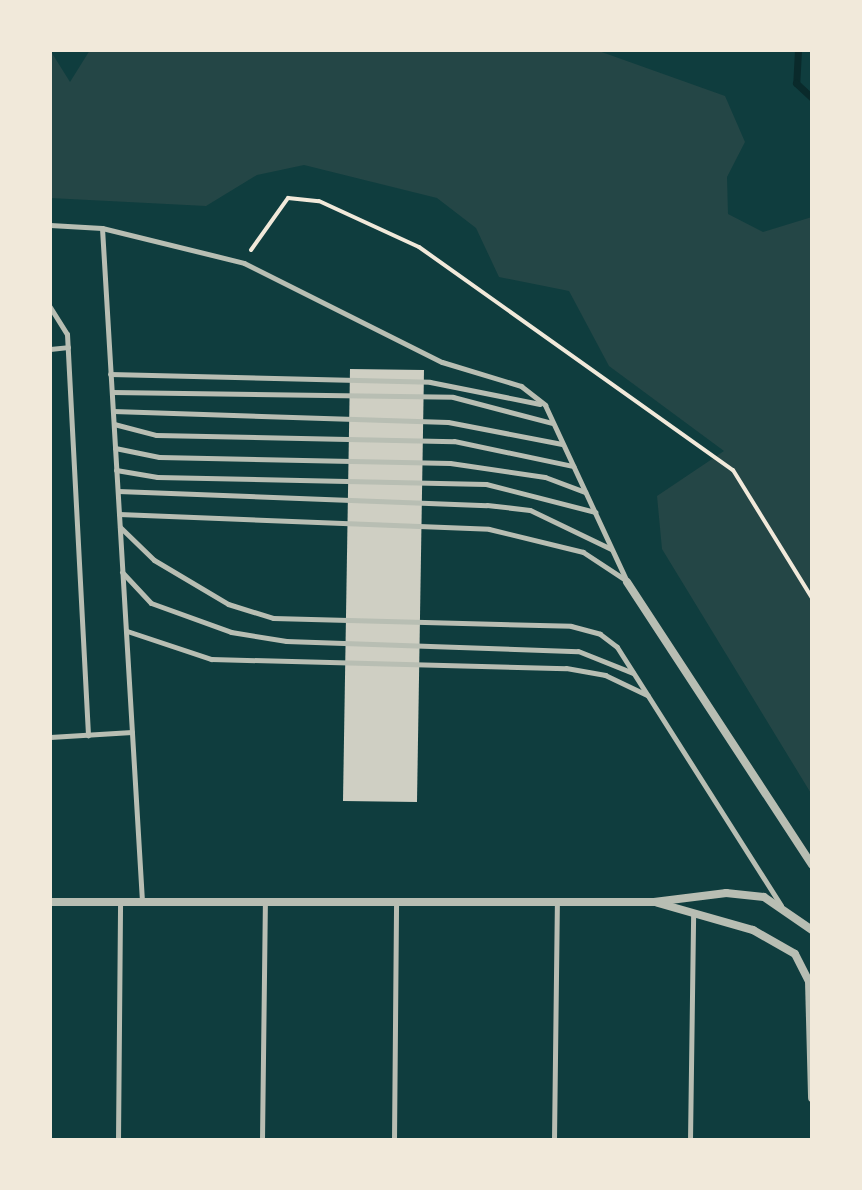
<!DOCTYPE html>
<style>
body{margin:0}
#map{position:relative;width:862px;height:1190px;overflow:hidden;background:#0f3d3e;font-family:"IBM Plex Serif",serif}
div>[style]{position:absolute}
.green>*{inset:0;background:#244646}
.stream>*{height:7px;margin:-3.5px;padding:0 3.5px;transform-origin:3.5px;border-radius:3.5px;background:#0a2a2b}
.building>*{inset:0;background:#cfcfc3}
.path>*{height:4px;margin:-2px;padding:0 2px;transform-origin:2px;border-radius:2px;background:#f1e9da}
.service>*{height:5px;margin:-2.5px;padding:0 2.5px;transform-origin:2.5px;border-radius:2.5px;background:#b8beb3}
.minor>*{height:8px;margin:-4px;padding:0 4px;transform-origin:4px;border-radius:4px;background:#b8beb3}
span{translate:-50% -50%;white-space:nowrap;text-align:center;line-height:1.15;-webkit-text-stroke:7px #f1e9da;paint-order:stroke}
.frame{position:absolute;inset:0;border:52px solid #f1e9da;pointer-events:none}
</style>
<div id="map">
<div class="green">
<i style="clip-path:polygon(50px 50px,70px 82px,90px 50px,596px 50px,725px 96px,745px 142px,727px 177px,728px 214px,763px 232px,812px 217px,812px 795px,662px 549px,657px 496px,724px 451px,609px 366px,569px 291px,499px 277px,476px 228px,437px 198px,304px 165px,257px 175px,206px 206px,50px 198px)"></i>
</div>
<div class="stream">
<i style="left:798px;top:50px;width:33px;rotate:93deg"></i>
<i style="left:796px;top:83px;width:22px;rotate:43deg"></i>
</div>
<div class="building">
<i style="clip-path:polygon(350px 369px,424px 370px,417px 802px,343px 801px)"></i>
</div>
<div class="path">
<i style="left:251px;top:250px;width:64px;rotate:-54.6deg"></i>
<i style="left:288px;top:198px;width:31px;rotate:6deg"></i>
<i style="left:319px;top:201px;width:110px;rotate:24.7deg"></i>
<i style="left:419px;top:247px;width:385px;rotate:35.4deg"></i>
<i style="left:733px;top:470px;width:150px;rotate:58.3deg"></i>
</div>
<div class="service">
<i style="left:50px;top:225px;width:52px;rotate:3.3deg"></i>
<i style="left:102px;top:228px;width:146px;rotate:13.8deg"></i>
<i style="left:244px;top:263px;width:221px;rotate:26.6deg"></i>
<i style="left:442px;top:362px;width:83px;rotate:16.9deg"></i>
<i style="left:521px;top:386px;width:31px;rotate:38deg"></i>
<i style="left:545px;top:405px;width:195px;rotate:65.1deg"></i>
<i style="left:102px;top:228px;width:675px;rotate:86.6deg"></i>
<i style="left:50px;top:307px;width:32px;rotate:58deg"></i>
<i style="left:67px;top:334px;width:402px;rotate:87deg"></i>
<i style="left:50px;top:349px;width:18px;rotate:-6deg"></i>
<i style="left:110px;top:374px;width:320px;rotate:1.4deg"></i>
<i style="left:430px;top:382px;width:112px;rotate:11.3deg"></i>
<i style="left:112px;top:392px;width:341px;rotate:0.8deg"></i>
<i style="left:453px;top:397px;width:102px;rotate:14.7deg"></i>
<i style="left:113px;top:411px;width:335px;rotate:1.9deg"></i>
<i style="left:448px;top:422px;width:116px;rotate:10.9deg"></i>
<i style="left:114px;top:424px;width:43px;rotate:14.7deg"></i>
<i style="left:156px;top:435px;width:298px;rotate:1.2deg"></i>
<i style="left:454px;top:441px;width:122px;rotate:11.9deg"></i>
<i style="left:115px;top:448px;width:45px;rotate:11.6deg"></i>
<i style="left:159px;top:457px;width:291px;rotate:1.2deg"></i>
<i style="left:450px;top:463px;width:96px;rotate:8.4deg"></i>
<i style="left:545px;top:477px;width:43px;rotate:20.6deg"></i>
<i style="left:116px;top:470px;width:42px;rotate:9.7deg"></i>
<i style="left:157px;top:477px;width:329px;rotate:1.2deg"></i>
<i style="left:486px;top:484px;width:113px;rotate:14.4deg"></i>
<i style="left:118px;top:491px;width:369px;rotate:2.2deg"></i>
<i style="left:487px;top:505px;width:43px;rotate:6.6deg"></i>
<i style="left:530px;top:510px;width:90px;rotate:25.7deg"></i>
<i style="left:119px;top:514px;width:370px;rotate:2.3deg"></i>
<i style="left:489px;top:529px;width:97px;rotate:13.7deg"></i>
<i style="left:583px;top:552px;width:53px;rotate:33.4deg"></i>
<i style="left:120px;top:527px;width:47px;rotate:44.1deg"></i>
<i style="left:154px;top:560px;width:86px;rotate:30.7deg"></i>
<i style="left:228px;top:604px;width:47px;rotate:17.3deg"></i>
<i style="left:273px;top:618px;width:298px;rotate:1.5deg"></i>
<i style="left:571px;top:626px;width:30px;rotate:15deg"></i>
<i style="left:600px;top:634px;width:21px;rotate:37deg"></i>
<i style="left:617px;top:647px;width:306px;rotate:57.6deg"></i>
<i style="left:122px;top:572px;width:42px;rotate:46.9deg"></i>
<i style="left:151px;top:603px;width:85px;rotate:19.9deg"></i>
<i style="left:231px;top:632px;width:56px;rotate:9.3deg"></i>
<i style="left:286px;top:641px;width:292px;rotate:2deg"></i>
<i style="left:578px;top:651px;width:59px;rotate:21.8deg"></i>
<i style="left:127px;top:631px;width:89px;rotate:18.4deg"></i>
<i style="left:211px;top:659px;width:355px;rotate:1.5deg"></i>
<i style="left:566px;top:668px;width:40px;rotate:10deg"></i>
<i style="left:605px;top:675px;width:47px;rotate:25.5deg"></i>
<i style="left:50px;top:737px;width:82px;rotate:-3.5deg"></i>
<i style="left:118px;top:1140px;width:237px;rotate:-89.5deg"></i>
<i style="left:262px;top:1140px;width:235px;rotate:-89.3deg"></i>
<i style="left:394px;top:1140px;width:236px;rotate:-89.5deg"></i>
<i style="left:554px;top:1140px;width:237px;rotate:-89.3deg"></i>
<i style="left:690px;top:1140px;width:227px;rotate:-89.2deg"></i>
</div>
<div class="minor">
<i style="left:627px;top:582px;width:338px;rotate:56.8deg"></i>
<i style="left:50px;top:902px;width:604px"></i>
<i style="left:654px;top:902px;width:73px;rotate:-7.1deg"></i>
<i style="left:726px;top:893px;width:38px;rotate:6deg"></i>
<i style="left:764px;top:897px;width:58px;rotate:34.5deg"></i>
<i style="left:658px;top:903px;width:99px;rotate:15.9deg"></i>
<i style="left:753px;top:930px;width:48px;rotate:29.7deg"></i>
<i style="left:795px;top:954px;width:30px;rotate:63deg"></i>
<i style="left:809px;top:981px;width:117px;rotate:88.5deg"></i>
</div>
<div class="frame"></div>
</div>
